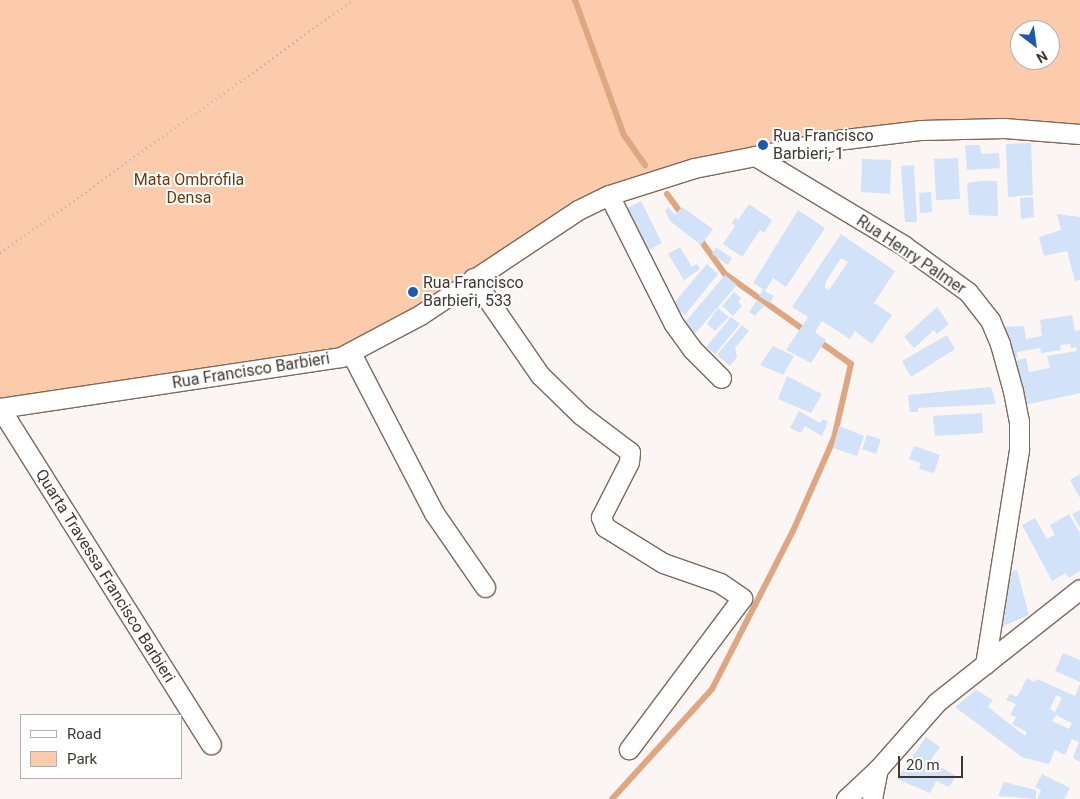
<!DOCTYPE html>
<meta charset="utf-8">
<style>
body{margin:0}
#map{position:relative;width:1080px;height:799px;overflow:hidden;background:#fbf6f3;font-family:Roboto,sans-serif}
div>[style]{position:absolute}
.green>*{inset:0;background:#fccbab}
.stream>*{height:6px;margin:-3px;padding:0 3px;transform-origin:3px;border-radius:3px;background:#dfa781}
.building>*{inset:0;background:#d2e2f9}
.path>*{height:3px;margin-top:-1.5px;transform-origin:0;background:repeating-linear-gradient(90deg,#bbb4b0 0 1px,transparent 0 5px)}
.roads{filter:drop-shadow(1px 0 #80695a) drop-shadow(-1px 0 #80695a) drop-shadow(0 1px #80695a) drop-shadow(0 -1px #80695a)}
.minor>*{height:19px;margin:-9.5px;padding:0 9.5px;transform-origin:9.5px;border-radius:9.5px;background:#fff}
.dots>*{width:14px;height:14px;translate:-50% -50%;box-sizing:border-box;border:2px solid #fff;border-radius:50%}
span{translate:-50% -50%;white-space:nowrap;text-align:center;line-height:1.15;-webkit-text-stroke:4px #fff;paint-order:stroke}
.poi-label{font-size:16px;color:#413730}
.left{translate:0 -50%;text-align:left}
.park-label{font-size:16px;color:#6d390c}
.street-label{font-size:16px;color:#413730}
.legend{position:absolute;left:20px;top:714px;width:162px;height:65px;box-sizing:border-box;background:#fff;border:1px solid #b3afac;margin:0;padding:6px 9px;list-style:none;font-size:15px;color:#413730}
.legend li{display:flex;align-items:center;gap:10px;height:25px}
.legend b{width:25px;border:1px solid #b3afac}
.north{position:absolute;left:1010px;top:20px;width:50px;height:50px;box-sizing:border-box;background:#fff;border:1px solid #b3afac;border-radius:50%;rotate:150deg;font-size:14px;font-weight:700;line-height:20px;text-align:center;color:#413730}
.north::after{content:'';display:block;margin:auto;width:18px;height:22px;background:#1e5aab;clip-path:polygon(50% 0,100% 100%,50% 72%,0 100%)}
.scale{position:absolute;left:898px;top:756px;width:65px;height:22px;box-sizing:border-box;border:2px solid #413730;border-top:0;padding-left:6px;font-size:15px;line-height:18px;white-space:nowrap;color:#413730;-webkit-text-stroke:4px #fff;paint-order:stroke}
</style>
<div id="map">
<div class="green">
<i style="clip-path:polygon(evenodd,0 0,1080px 0,1080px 135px,1055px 131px,834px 142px,599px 199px,338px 358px,0 411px,0 0,1020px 30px,1050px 30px,1050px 60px,1020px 60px,1020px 30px)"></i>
</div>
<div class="stream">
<i style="left:575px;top:0;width:144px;rotate:70.1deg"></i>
<i style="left:624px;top:135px;width:37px;rotate:55deg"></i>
<i style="left:667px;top:194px;width:27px;rotate:54deg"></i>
<i style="left:699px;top:238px;width:44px;rotate:54.2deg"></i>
<i style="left:725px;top:274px;width:100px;rotate:35.3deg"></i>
<i style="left:612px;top:799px;width:149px;rotate:-47.7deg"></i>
<i style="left:712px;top:689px;width:178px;rotate:-62.9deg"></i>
<i style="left:793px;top:531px;width:102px;rotate:-66.2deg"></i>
<i style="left:834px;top:438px;width:76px;rotate:-77.1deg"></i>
<i style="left:851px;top:364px;width:42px;rotate:-144.8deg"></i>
</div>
<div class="building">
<i style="clip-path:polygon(1031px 143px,1033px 195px,1008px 197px,1006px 144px)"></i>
<i style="clip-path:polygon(965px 145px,980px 145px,981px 154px,999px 153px,1000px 168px,967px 170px)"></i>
<i style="clip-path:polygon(958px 158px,960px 199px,936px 200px,934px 159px)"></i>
<i style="clip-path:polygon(862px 159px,891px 160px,890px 194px,861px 192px)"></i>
<i style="clip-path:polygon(914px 165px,917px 222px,905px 222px,901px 166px)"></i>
<i style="clip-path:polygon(982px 181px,997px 181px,998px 216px,969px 215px,967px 183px)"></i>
<i style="clip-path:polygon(931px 192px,932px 212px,920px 213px,919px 193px)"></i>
<i style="clip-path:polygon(1033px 197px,1034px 217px,1021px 219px,1020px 198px)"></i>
<i style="clip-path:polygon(641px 201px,662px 243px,649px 250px,645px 243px,638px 246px,620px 212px)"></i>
<i style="clip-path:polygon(749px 204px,772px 220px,764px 233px,760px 230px,742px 257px,723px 244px,735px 226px,732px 223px,735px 218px,738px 220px)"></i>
<i style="clip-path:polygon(668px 207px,675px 215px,682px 207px,713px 229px,701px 245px,670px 221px,665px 211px)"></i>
<i style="clip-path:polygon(798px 210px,825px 228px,786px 287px,773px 278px,765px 291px,774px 296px,770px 303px,759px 296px,763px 289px,753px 283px)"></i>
<i style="clip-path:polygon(1057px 214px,1080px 217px,1080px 280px,1075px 281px,1067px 251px,1044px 256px,1039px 237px,1061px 230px)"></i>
<i style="clip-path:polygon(evenodd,841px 234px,895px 271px,874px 303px,892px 315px,872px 344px,855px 331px,850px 339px,822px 321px,815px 332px,826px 340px,811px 363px,786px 350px,808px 317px,792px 307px,841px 234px,841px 258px,848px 262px,829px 290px,825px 288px,826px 281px,841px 258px)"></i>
<i style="clip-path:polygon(680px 247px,692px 267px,697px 264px,700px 269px,684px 280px,668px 254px)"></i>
<i style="clip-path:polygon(716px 247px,732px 258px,728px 265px,712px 254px)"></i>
<i style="clip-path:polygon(707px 264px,718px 274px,685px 315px,672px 305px)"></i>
<i style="clip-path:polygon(725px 275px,737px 285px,692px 337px,681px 327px)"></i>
<i style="clip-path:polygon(734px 292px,741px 298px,738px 302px,742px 306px,733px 316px,722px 306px)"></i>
<i style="clip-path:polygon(757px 300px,764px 305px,755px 316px,749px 312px)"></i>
<i style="clip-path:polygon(937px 307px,949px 324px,937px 334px,934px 330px,914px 348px,904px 337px)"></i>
<i style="clip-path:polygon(718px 308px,729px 317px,715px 331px,707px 324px)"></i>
<i style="clip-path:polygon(1072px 315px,1075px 331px,1080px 330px,1080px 393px,1020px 406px,1009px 362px,1026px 358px,1029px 372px,1050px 368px,1047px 356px,1077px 351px,1076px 347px,1071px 348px,1070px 344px,1060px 345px,1061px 350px,1041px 353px,1040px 348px,1017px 352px,1018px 358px,1007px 359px,999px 327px,1024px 326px,1026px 339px,1042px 336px,1040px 320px)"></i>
<i style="clip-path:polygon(731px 317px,740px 324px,715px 354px,706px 347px)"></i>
<i style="clip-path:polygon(742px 325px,749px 331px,735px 348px,737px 357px,730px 366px,717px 355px)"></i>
<i style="clip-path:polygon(947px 335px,955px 349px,911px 377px,902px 361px)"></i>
<i style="clip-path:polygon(773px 346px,794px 356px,783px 375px,760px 365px)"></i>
<i style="clip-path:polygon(787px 376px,822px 394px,811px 413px,778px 399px)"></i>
<i style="clip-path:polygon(991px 387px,996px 404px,918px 408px,918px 412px,910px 412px,908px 395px)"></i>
<i style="clip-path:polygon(799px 411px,820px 423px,823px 419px,828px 422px,822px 436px,805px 426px,801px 433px,790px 428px)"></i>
<i style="clip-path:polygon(982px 413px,983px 433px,935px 436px,933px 416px)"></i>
<i style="clip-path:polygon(839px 426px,864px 436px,857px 456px,833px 448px)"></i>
<i style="clip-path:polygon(867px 435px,881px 439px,876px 454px,862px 449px)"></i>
<i style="clip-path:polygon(914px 446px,940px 455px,934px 473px,919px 469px,921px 463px,909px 459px)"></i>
<i style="clip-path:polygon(1080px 474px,1080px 498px,1070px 480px)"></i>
<i style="clip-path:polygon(1080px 510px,1080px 528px,1072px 514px)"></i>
<i style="clip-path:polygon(1069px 514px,1080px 533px,1080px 571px,1069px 578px,1066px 573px,1052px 581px,1022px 525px,1035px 518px,1047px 539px,1055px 535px,1050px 525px)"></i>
<i style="clip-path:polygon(1017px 570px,1029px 615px,1001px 627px,996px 610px,1004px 608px,998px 585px,1012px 577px,1008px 572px)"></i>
<i style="clip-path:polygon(1063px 653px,1080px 660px,1080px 682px,1055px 671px)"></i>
<i style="clip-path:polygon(evenodd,1027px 678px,1034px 682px,1037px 679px,1075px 696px,1080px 684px,1080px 762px,1073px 758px,1079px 742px,1072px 739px,1065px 755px,1055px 750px,1049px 764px,1022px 757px,955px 707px,976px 690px,993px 700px,988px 707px,1025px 736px,1027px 732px,1012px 724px,1016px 717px,1010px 715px,1016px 704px,1006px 700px,1010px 694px,1017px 697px,1027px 678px,1056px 695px,1062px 698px,1055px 712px,1050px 709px,1056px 695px,1027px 678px,1056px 715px,1072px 723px,1069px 729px,1052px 721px,1056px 715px)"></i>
<i style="clip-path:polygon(926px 737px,940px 747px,930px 761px,956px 776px,949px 787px,936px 781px,930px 793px,897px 779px)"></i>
<i style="clip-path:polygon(1042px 774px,1070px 788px,1064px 799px,1037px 799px,1041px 790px,1035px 787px)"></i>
<i style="clip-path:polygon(1004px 782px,1036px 790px,1036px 799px,998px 796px)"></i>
</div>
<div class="path">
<i style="left:0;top:253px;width:434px;rotate:-35.6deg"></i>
</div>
<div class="roads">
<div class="minor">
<i style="left:755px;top:156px;width:173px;rotate:31deg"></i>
<i style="left:903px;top:245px;width:80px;rotate:35.9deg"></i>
<i style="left:968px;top:292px;width:36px;rotate:52deg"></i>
<i style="left:990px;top:320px;width:26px;rotate:67deg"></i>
<i style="left:1000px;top:344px;width:49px;rotate:74.5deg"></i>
<i style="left:1013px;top:391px;width:31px;rotate:79deg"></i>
<i style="left:1019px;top:421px;width:29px;rotate:90deg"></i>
<i style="left:1019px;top:450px;width:217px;rotate:99deg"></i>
<i style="left:609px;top:195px;width:144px;rotate:63.3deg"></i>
<i style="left:674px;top:324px;width:31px;rotate:54deg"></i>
<i style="left:692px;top:349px;width:41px;rotate:45deg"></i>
<i style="left:473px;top:278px;width:118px;rotate:55.4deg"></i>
<i style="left:540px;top:375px;width:57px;rotate:44.3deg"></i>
<i style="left:581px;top:415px;width:61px;rotate:37.1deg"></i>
<i style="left:630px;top:452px;width:10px;rotate:96deg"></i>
<i style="left:629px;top:462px;width:62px;rotate:117deg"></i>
<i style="left:601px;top:517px;width:11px;rotate:68deg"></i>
<i style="left:605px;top:527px;width:68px;rotate:31.8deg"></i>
<i style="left:663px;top:563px;width:60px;rotate:19.3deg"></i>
<i style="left:720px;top:583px;width:27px;rotate:34deg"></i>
<i style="left:742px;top:598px;width:189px;rotate:126.8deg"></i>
<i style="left:351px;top:353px;width:180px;rotate:62.6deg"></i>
<i style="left:434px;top:513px;width:90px;rotate:55.4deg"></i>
<i style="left:0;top:408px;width:345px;rotate:-8.5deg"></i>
<i style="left:341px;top:357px;width:89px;rotate:-28deg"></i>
<i style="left:420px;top:315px;width:190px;rotate:-33.6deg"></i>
<i style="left:578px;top:210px;width:34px;rotate:-26deg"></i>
<i style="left:609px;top:195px;width:89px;rotate:-17.6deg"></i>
<i style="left:694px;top:168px;width:146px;rotate:-11.1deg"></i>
<i style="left:837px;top:140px;width:85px;rotate:-6.8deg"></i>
<i style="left:921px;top:130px;width:83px;rotate:-1.4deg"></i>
<i style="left:1004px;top:128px;width:76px;rotate:4.5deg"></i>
<i style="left:0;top:408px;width:397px;rotate:57.9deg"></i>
<i style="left:846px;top:799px;width:44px;rotate:-43.2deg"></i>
<i style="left:878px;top:769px;width:89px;rotate:-48.6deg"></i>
<i style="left:937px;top:702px;width:182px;rotate:-38.3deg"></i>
<i style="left:872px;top:799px;width:31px;rotate:-79deg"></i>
</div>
</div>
<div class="dots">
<i style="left:763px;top:145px;background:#1e5aab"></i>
<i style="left:413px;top:292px;background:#1e5aab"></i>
</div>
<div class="poi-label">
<span class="left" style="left:773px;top:145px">Rua Francisco<br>Barbieri, 1</span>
<span class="left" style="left:423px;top:292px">Rua Francisco<br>Barbieri, 533</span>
</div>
<div class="park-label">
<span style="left:189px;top:189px">Mata Ombrófila<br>Densa</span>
</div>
<div class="street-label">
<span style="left:911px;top:255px;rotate:34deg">Rua Henry Palmer</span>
<span style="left:251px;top:371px;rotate:-9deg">Rua Francisco Barbieri</span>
<span style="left:105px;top:576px;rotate:58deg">Quarta Travessa Francisco Barbieri</span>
</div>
<ul class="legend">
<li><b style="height:6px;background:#fff"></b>Road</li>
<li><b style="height:14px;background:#fccbab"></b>Park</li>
</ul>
<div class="north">N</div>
<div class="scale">20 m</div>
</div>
